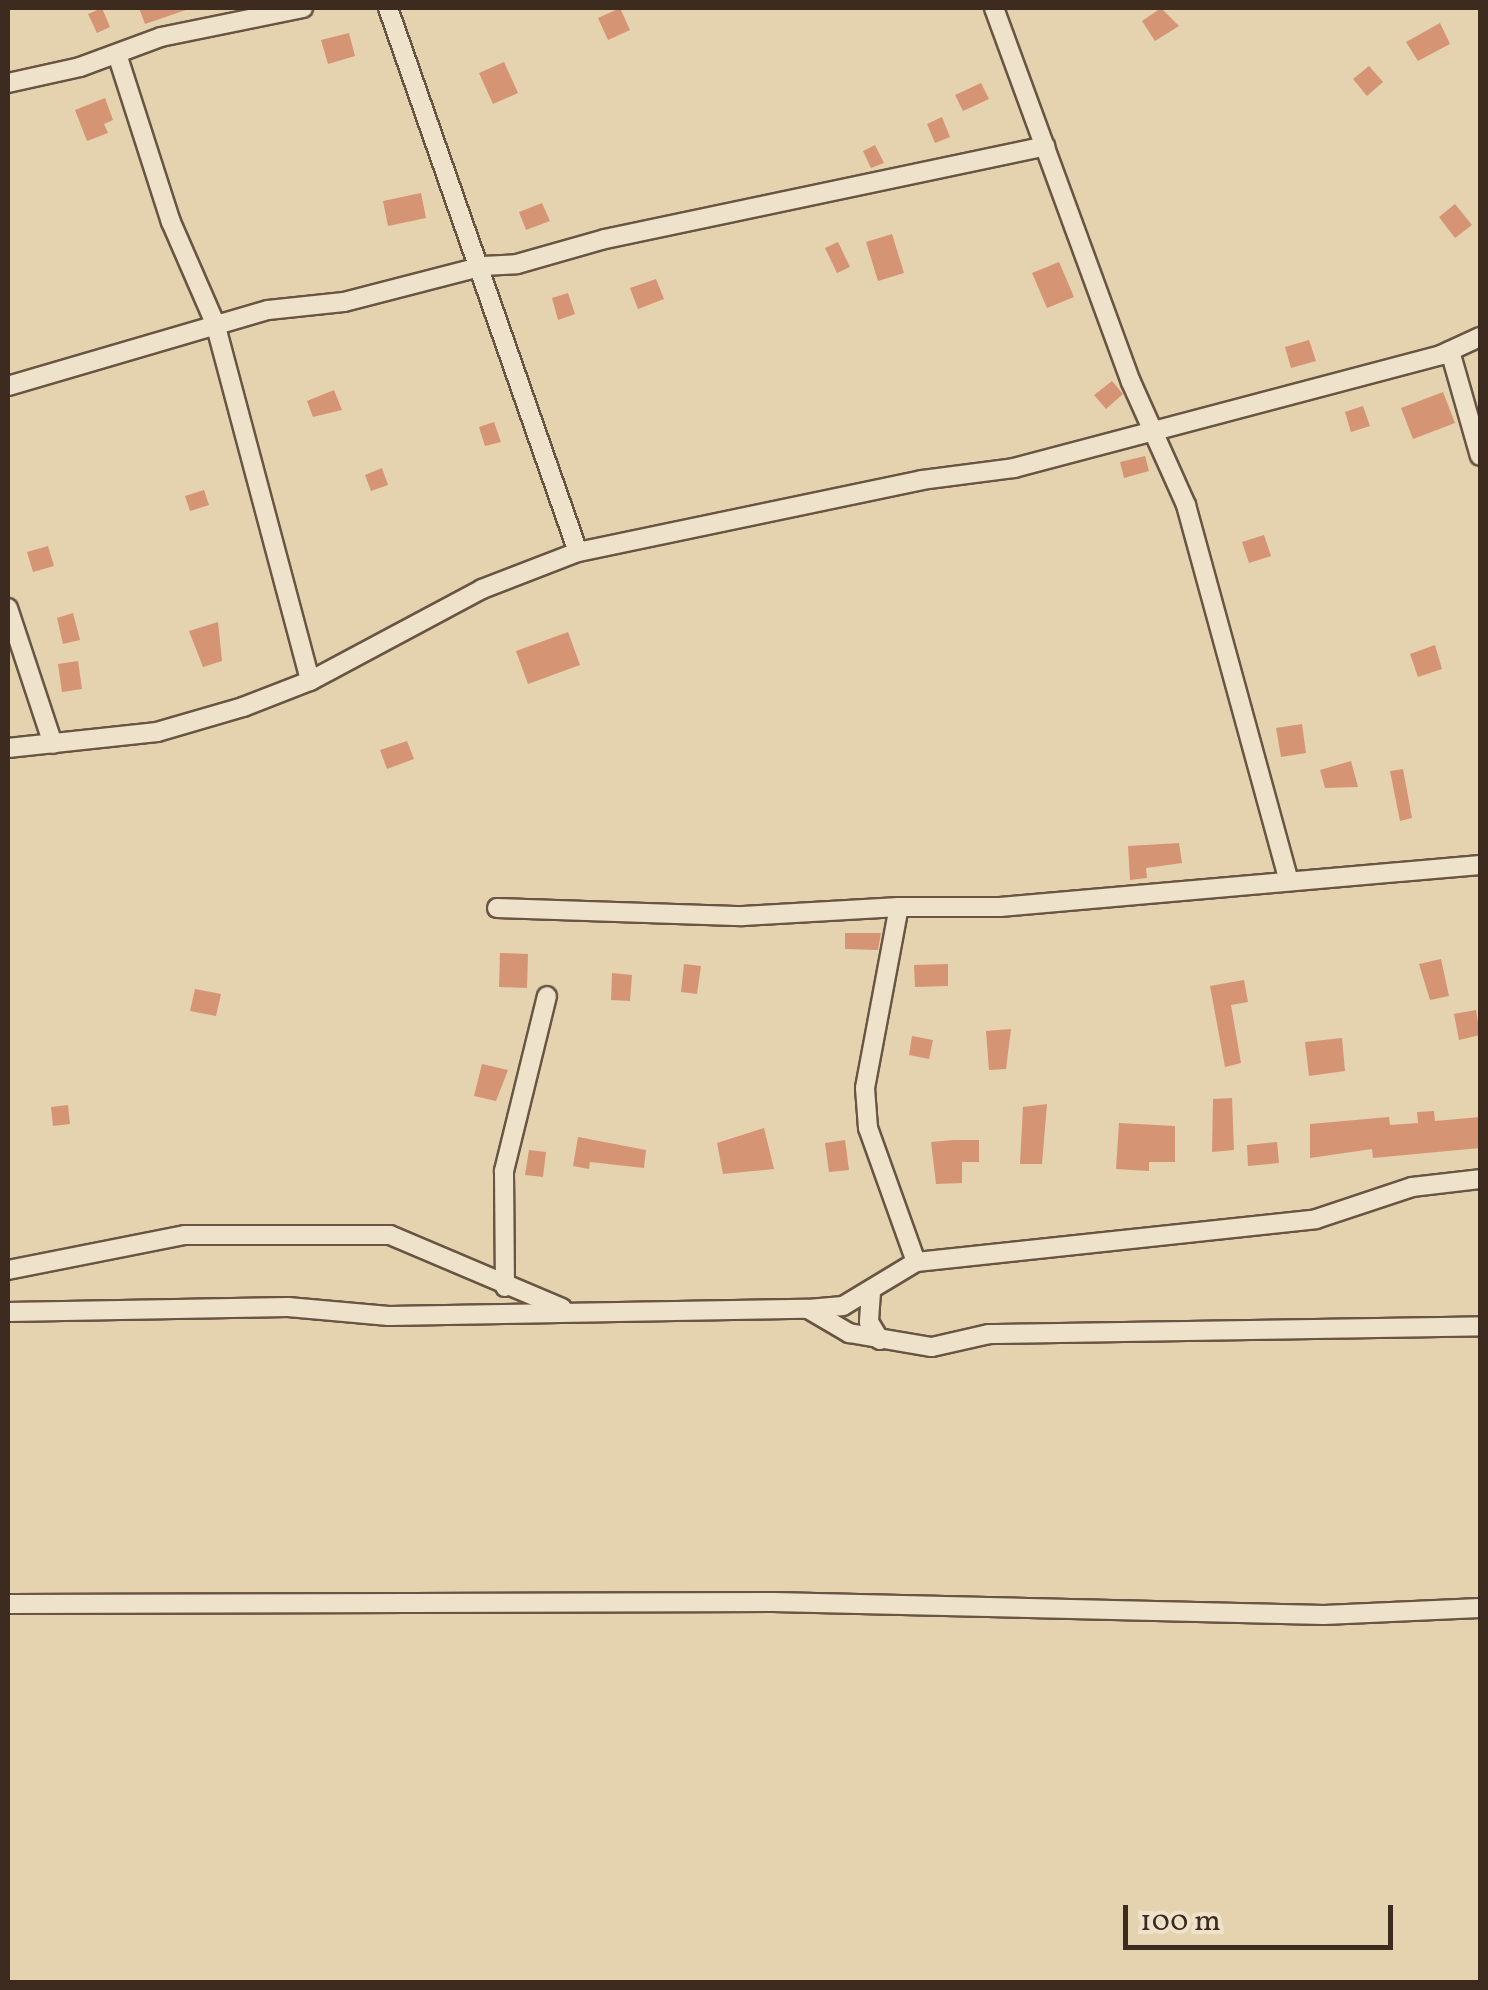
<!DOCTYPE html>
<style>
body{margin:0}
#map{position:relative;width:1488px;height:1990px;overflow:hidden;background:#e5d2ae;font-family:Vollkorn,serif}
div>[style]{position:absolute}
.building>*{inset:0;background:#d59575}
.roads{filter:drop-shadow(2px 0 #685543) drop-shadow(-2px 0 #685543) drop-shadow(0 2px #685543) drop-shadow(0 -2px #685543)}
.street>*{height:18px;margin:-9px;padding:0 9px;transform-origin:9px;border-radius:9px;background:#eee2ca}
span{translate:-50% -50%;white-space:nowrap;text-align:center;line-height:1.15;-webkit-text-stroke:9px #eee2ca;paint-order:stroke}
.frame{position:absolute;inset:0;border:10px solid #3e2b1f;pointer-events:none}
.scale{position:absolute;left:1123px;top:1905px;width:270px;height:45px;box-sizing:border-box;border:5px solid #3e2b1f;border-top:0;padding-left:12px;font-size:30px;line-height:35px;white-space:nowrap;color:#3e2b1f;-webkit-text-stroke:8px #eee2ca;paint-order:stroke}
</style>
<div id="map">
<div class="building">
<i style="clip-path:polygon(102px 8px,110px 27px,97px 33px,88px 14px)"></i>
<i style="clip-path:polygon(139px 8px,185px 8px,186px 10px,145px 24px)"></i>
<i style="clip-path:polygon(620px 8px,630px 30px,608px 40px,598px 18px)"></i>
<i style="clip-path:polygon(1161px 8px,1179px 26px,1155px 41px,1142px 21px)"></i>
<i style="clip-path:polygon(1440px 23px,1450px 44px,1418px 61px,1406px 42px)"></i>
<i style="clip-path:polygon(349px 33px,355px 56px,328px 64px,321px 40px)"></i>
<i style="clip-path:polygon(504px 62px,518px 93px,493px 104px,479px 73px)"></i>
<i style="clip-path:polygon(1369px 66px,1383px 82px,1367px 96px,1353px 79px)"></i>
<i style="clip-path:polygon(981px 83px,989px 99px,963px 111px,955px 95px)"></i>
<i style="clip-path:polygon(105px 98px,113px 120px,104px 124px,108px 133px,87px 141px,75px 110px)"></i>
<i style="clip-path:polygon(942px 117px,950px 137px,935px 143px,927px 124px)"></i>
<i style="clip-path:polygon(875px 145px,884px 163px,871px 168px,863px 151px)"></i>
<i style="clip-path:polygon(421px 193px,426px 218px,388px 226px,383px 201px)"></i>
<i style="clip-path:polygon(542px 203px,550px 221px,526px 230px,519px 212px)"></i>
<i style="clip-path:polygon(1455px 204px,1472px 225px,1455px 238px,1439px 217px)"></i>
<i style="clip-path:polygon(892px 234px,904px 273px,878px 281px,866px 242px)"></i>
<i style="clip-path:polygon(838px 242px,850px 267px,837px 273px,825px 248px)"></i>
<i style="clip-path:polygon(1059px 262px,1074px 297px,1047px 308px,1032px 273px)"></i>
<i style="clip-path:polygon(656px 279px,664px 299px,638px 309px,630px 288px)"></i>
<i style="clip-path:polygon(568px 293px,575px 314px,558px 320px,552px 298px)"></i>
<i style="clip-path:polygon(1309px 340px,1316px 361px,1291px 368px,1285px 347px)"></i>
<i style="clip-path:polygon(1112px 381px,1123px 394px,1106px 409px,1094px 395px)"></i>
<i style="clip-path:polygon(334px 390px,342px 410px,313px 417px,307px 401px)"></i>
<i style="clip-path:polygon(1443px 392px,1455px 423px,1413px 439px,1401px 408px)"></i>
<i style="clip-path:polygon(1363px 406px,1370px 426px,1351px 432px,1345px 412px)"></i>
<i style="clip-path:polygon(494px 422px,501px 442px,485px 446px,479px 427px)"></i>
<i style="clip-path:polygon(1145px 456px,1149px 471px,1124px 478px,1120px 462px)"></i>
<i style="clip-path:polygon(382px 468px,388px 485px,371px 491px,365px 475px)"></i>
<i style="clip-path:polygon(204px 490px,209px 505px,190px 511px,185px 496px)"></i>
<i style="clip-path:polygon(1264px 535px,1271px 556px,1249px 563px,1242px 542px)"></i>
<i style="clip-path:polygon(48px 546px,54px 566px,33px 572px,27px 552px)"></i>
<i style="clip-path:polygon(73px 613px,80px 640px,63px 644px,57px 618px)"></i>
<i style="clip-path:polygon(218px 622px,222px 661px,203px 667px,189px 631px)"></i>
<i style="clip-path:polygon(568px 632px,580px 665px,528px 684px,516px 651px)"></i>
<i style="clip-path:polygon(1435px 645px,1442px 669px,1418px 677px,1410px 654px)"></i>
<i style="clip-path:polygon(78px 661px,82px 689px,62px 692px,58px 664px)"></i>
<i style="clip-path:polygon(1302px 724px,1306px 753px,1281px 757px,1276px 728px)"></i>
<i style="clip-path:polygon(407px 741px,414px 759px,387px 769px,380px 750px)"></i>
<i style="clip-path:polygon(1351px 761px,1358px 787px,1325px 788px,1320px 770px)"></i>
<i style="clip-path:polygon(1403px 769px,1412px 818px,1400px 821px,1390px 771px)"></i>
<i style="clip-path:polygon(1179px 843px,1182px 863px,1146px 868px,1147px 878px,1130px 880px,1128px 846px)"></i>
<i style="clip-path:polygon(845px 933px,881px 933px,878px 950px,845px 949px)"></i>
<i style="clip-path:polygon(500px 953px,528px 954px,527px 988px,499px 987px)"></i>
<i style="clip-path:polygon(1441px 959px,1449px 996px,1430px 1000px,1419px 964px)"></i>
<i style="clip-path:polygon(684px 964px,701px 966px,697px 994px,681px 992px)"></i>
<i style="clip-path:polygon(948px 964px,948px 986px,915px 987px,914px 965px)"></i>
<i style="clip-path:polygon(612px 973px,632px 975px,630px 1001px,611px 1000px)"></i>
<i style="clip-path:polygon(1244px 980px,1248px 1002px,1231px 1005px,1241px 1063px,1225px 1067px,1210px 986px)"></i>
<i style="clip-path:polygon(195px 989px,221px 994px,216px 1016px,190px 1011px)"></i>
<i style="clip-path:polygon(1476px 1010px,1480px 1035px,1459px 1040px,1454px 1014px)"></i>
<i style="clip-path:polygon(1011px 1029px,1006px 1069px,989px 1070px,986px 1031px)"></i>
<i style="clip-path:polygon(912px 1036px,933px 1040px,929px 1059px,909px 1055px)"></i>
<i style="clip-path:polygon(1342px 1038px,1345px 1071px,1309px 1076px,1305px 1042px)"></i>
<i style="clip-path:polygon(482px 1064px,508px 1070px,496px 1101px,474px 1096px)"></i>
<i style="clip-path:polygon(1232px 1098px,1234px 1150px,1212px 1152px,1213px 1099px)"></i>
<i style="clip-path:polygon(1047px 1104px,1042px 1164px,1020px 1164px,1023px 1107px)"></i>
<i style="clip-path:polygon(68px 1105px,70px 1124px,53px 1126px,51px 1107px)"></i>
<i style="clip-path:polygon(1434px 1111px,1435px 1121px,1480px 1117px,1480px 1148px,1373px 1158px,1372px 1149px,1310px 1158px,1310px 1124px,1389px 1117px,1390px 1125px,1418px 1123px,1417px 1112px)"></i>
<i style="clip-path:polygon(1119px 1123px,1175px 1126px,1175px 1162px,1149px 1162px,1149px 1171px,1116px 1169px)"></i>
<i style="clip-path:polygon(764px 1128px,774px 1169px,723px 1174px,717px 1143px)"></i>
<i style="clip-path:polygon(578px 1137px,646px 1150px,644px 1168px,590px 1162px,589px 1169px,573px 1166px)"></i>
<i style="clip-path:polygon(845px 1140px,849px 1170px,829px 1172px,825px 1143px)"></i>
<i style="clip-path:polygon(954px 1140px,979px 1140px,979px 1162px,962px 1162px,962px 1183px,936px 1184px,931px 1142px)"></i>
<i style="clip-path:polygon(1277px 1142px,1279px 1163px,1248px 1166px,1247px 1145px)"></i>
<i style="clip-path:polygon(529px 1150px,546px 1152px,543px 1177px,525px 1175px)"></i>
</div>
<div class="roads">
<div class="street">
<i style="left:388px;top:8px;width:576px;rotate:70.75deg"></i>
<i style="left:994px;top:8px;width:398px;rotate:69.9deg"></i>
<i style="left:1131px;top:382px;width:135px;rotate:65.9deg"></i>
<i style="left:1186px;top:505px;width:390px;rotate:74.7deg"></i>
<i style="left:117px;top:54px;width:176px;rotate:72.2deg"></i>
<i style="left:171px;top:222px;width:110px;rotate:66.5deg"></i>
<i style="left:215px;top:323px;width:370px;rotate:75.1deg"></i>
<i style="left:8px;top:83px;width:74px;rotate:-12.5deg"></i>
<i style="left:80px;top:67px;width:86px;rotate:-20.3deg"></i>
<i style="left:161px;top:37px;width:145px;rotate:-11.5deg"></i>
<i style="left:1450px;top:351px;width:109px;rotate:74.1deg"></i>
<i style="left:8px;top:386px;width:271px;rotate:-16.3deg"></i>
<i style="left:268px;top:310px;width:76px;rotate:-6deg"></i>
<i style="left:344px;top:302px;width:144px;rotate:-14.5deg"></i>
<i style="left:483px;top:266px;width:34px;rotate:-3deg"></i>
<i style="left:517px;top:264px;width:91px;rotate:-15.9deg"></i>
<i style="left:605px;top:239px;width:450px;rotate:-11.9deg"></i>
<i style="left:8px;top:608px;width:143px;rotate:71.7deg"></i>
<i style="left:8px;top:748px;width:150px;rotate:-6.1deg"></i>
<i style="left:157px;top:732px;width:90px;rotate:-16.2deg"></i>
<i style="left:243px;top:707px;width:72px;rotate:-21.2deg"></i>
<i style="left:310px;top:681px;width:195px;rotate:-28.1deg"></i>
<i style="left:482px;top:589px;width:103px;rotate:-21.1deg"></i>
<i style="left:578px;top:552px;width:351px;rotate:-11.8deg"></i>
<i style="left:922px;top:480px;width:93px;rotate:-7.4deg"></i>
<i style="left:1014px;top:468px;width:442px;rotate:-14.8deg"></i>
<i style="left:1441px;top:355px;width:43px;rotate:-24.8deg"></i>
<i style="left:497px;top:908px;width:246px;rotate:1.9deg"></i>
<i style="left:743px;top:916px;width:156px;rotate:-3.3deg"></i>
<i style="left:916px;top:1262px;width:142px;rotate:-109.7deg"></i>
<i style="left:868px;top:1128px;width:40px;rotate:-94.3deg"></i>
<i style="left:865px;top:1088px;width:184px;rotate:-79.4deg"></i>
<i style="left:899px;top:907px;width:101px"></i>
<i style="left:1000px;top:907px;width:482px;rotate:-5deg"></i>
<i style="left:8px;top:1270px;width:180px;rotate:-11.2deg"></i>
<i style="left:185px;top:1235px;width:205px"></i>
<i style="left:390px;top:1235px;width:187px;rotate:23deg"></i>
<i style="left:505px;top:1287px;width:116px;rotate:-90.5deg"></i>
<i style="left:504px;top:1171px;width:180px;rotate:-76.2deg"></i>
<i style="left:871px;top:1292px;width:30px;rotate:94deg"></i>
<i style="left:869px;top:1322px;width:21px;rotate:59deg"></i>
<i style="left:808px;top:1309px;width:48px;rotate:30.3deg"></i>
<i style="left:849px;top:1333px;width:84px;rotate:9.6deg"></i>
<i style="left:932px;top:1347px;width:58px;rotate:-12.8deg"></i>
<i style="left:989px;top:1334px;width:491px;rotate:-0.9deg"></i>
<i style="left:8px;top:1312px;width:280px;rotate:-1deg"></i>
<i style="left:288px;top:1307px;width:101px;rotate:5.1deg"></i>
<i style="left:389px;top:1316px;width:419px;rotate:-1deg"></i>
<i style="left:808px;top:1309px;width:35px;rotate:-5deg"></i>
<i style="left:843px;top:1306px;width:85px;rotate:-31.1deg"></i>
<i style="left:916px;top:1262px;width:402px;rotate:-6.1deg"></i>
<i style="left:1316px;top:1219px;width:101px;rotate:-18.4deg"></i>
<i style="left:1412px;top:1187px;width:68px;rotate:-6.7deg"></i>
<i style="left:8px;top:1604px;width:765px;rotate:-0.15deg"></i>
<i style="left:773px;top:1602px;width:551px;rotate:1.35deg"></i>
<i style="left:1324px;top:1615px;width:156px;rotate:-2.6deg"></i>
</div>
</div>
<div class="frame"></div>
<div class="scale">100 m</div>
</div>
